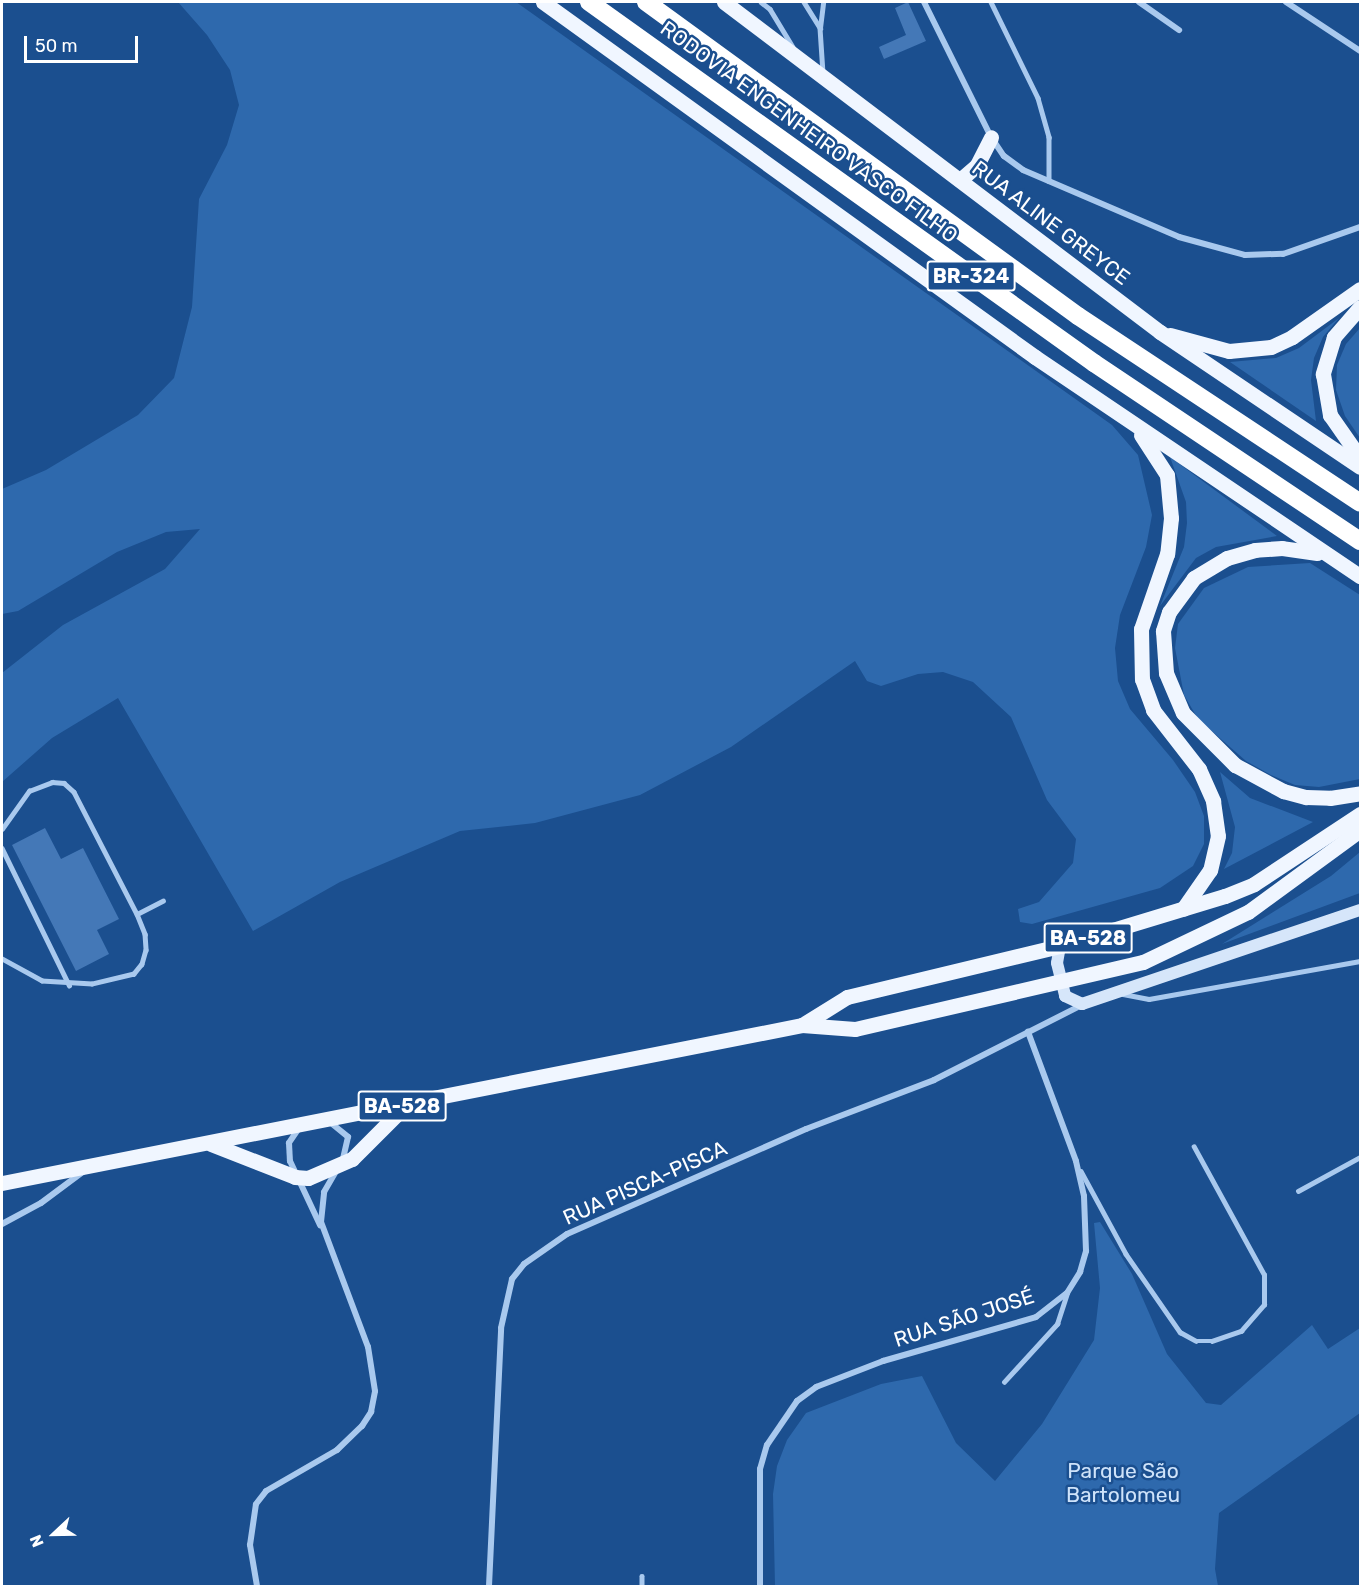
<!DOCTYPE html>
<meta charset="utf-8">
<style>
body{margin:0}
#map{position:relative;width:1362px;height:1588px;overflow:hidden;background:#1b4f8f;font-family:Rubik,sans-serif}
div>[style]{position:absolute}
.green>*{inset:0;background:#2e69ad}
.building>*{inset:0;background:#4478b7}
.lane>*{height:4.5px;margin:-2.25px;padding:0 2.25px;transform-origin:2.25px;border-radius:2.25px;background:#a9c9ee}
.street>*{height:6px;margin:-3px;padding:0 3px;transform-origin:3px;border-radius:3px;background:#a9c9ee}
.secondary>*{height:12px;margin:-6px;padding:0 6px;transform-origin:6px;border-radius:6px;background:#d6e6fa}
.primary>*{height:15px;margin:-7.5px;padding:0 7.5px;transform-origin:7.5px;border-radius:7.5px;background:#f0f6ff}
.highway>*{height:18px;margin:-9px;padding:0 9px;transform-origin:9px;border-radius:9px;background:#fff}
span{translate:-50% -50%;white-space:nowrap;text-align:center;line-height:1.15;-webkit-text-stroke:5px #1b4f8f;paint-order:stroke}
.shield-label span{padding:2px 4px;background:#1b4f8f;border:2px solid;border-radius:4px;-webkit-text-stroke-width:0}
.shield-label{font-size:20px;color:#fff;font-weight:700}
.street-label{font-size:21px;color:#fff}
.park-label{font-size:21px;color:#cfe3fa}
.frame{position:absolute;inset:0;border:3px solid #fff;pointer-events:none}
.north{position:absolute;left:24px;top:1504px;width:60px;height:60px;-webkit-text-stroke:4px #1b4f8f;paint-order:stroke;rotate:248deg;font-size:16px;font-weight:700;line-height:24px;text-align:center;color:#fff}
.north::after{content:'';display:block;margin:auto;width:21px;height:27px;background:#fff;clip-path:polygon(50% 0,100% 100%,50% 72%,0 100%)}
.scale{position:absolute;left:24px;top:36px;width:114px;height:27px;box-sizing:border-box;border:3px solid #fff;border-top:0;padding-left:8px;font-size:18px;line-height:21px;white-space:nowrap;color:#fff;-webkit-text-stroke:4px #1b4f8f;paint-order:stroke}
</style>
<div id="map">
<div class="green">
<i style="clip-path:polygon(178px 2px,516px 2px,1112px 425px,1138px 455px,1152px 515px,1146px 547px,1120px 615px,1115px 648px,1118px 681px,1130px 709px,1173px 760px,1195px 792px,1204px 816px,1204px 844px,1193px 866px,1160px 888px,1032px 924px,1020px 922px,1018px 909px,1039px 902px,1073px 863px,1076px 839px,1047px 800px,1011px 717px,973px 682px,943px 672px,918px 674px,881px 686px,867px 681px,855px 661px,731px 747px,640px 795px,535px 823px,460px 831px,340px 882px,253px 931px,118px 698px,52px 738px,2px 782px,2px 673px,63px 625px,165px 569px,200px 529px,166px 532px,117px 552px,18px 611px,2px 614px,2px 489px,46px 470px,138px 415px,174px 378px,192px 307px,199px 199px,227px 145px,239px 105px,230px 70px,207px 35px)"></i>
<i style="clip-path:polygon(1339px 318px,1323px 337px,1314px 358px,1311px 380px,1316px 421px,1230px 362px,1276px 358px,1299px 348px)"></i>
<i style="clip-path:polygon(1360px 328px,1360px 438px,1345px 416px,1336px 390px,1337px 365px,1346px 344px)"></i>
<i style="clip-path:polygon(1170px 457px,1277px 536px,1216px 547px,1196px 558px,1160px 606px,1184px 547px,1187px 523px,1186px 502px)"></i>
<i style="clip-path:polygon(1310px 563px,1360px 595px,1360px 779px,1319px 787px,1295px 785px,1271px 775px,1246px 761px,1198px 719px,1184px 695px,1175px 648px,1178px 624px,1204px 588px,1248px 567px)"></i>
<i style="clip-path:polygon(1220px 772px,1250px 798px,1313px 822px,1224px 869px,1232px 853px,1235px 827px)"></i>
<i style="clip-path:polygon(1360px 852px,1360px 893px,1222px 944px,1331px 876px)"></i>
<i style="clip-path:polygon(1100px 1222px,1132px 1274px,1167px 1354px,1206px 1403px,1221px 1405px,1312px 1325px,1328px 1349px,1360px 1328px,1360px 1413px,1219px 1513px,1215px 1569px,1218px 1586px,775px 1586px,773px 1494px,777px 1466px,787px 1440px,806px 1413px,881px 1384px,922px 1376px,956px 1443px,995px 1481px,1042px 1424px,1094px 1340px,1100px 1288px,1094px 1223px)"></i>
</div>
<div class="building">
<i style="clip-path:polygon(908px 2px,926px 41px,884px 59px,879px 47px,906px 35px,895px 8px)"></i>
<i style="clip-path:polygon(45px 828px,61px 859px,83px 848px,119px 919px,97px 930px,109px 954px,76px 971px,12px 845px)"></i>
</div>
<div class="lane">
<i style="left:761px;top:2px;width:11px;rotate:38deg"></i>
<i style="left:770px;top:9px;width:44px;rotate:58.8deg"></i>
<i style="left:804px;top:2px;width:31px;rotate:58deg"></i>
<i style="left:820px;top:28px;width:45px;rotate:86.2deg"></i>
<i style="left:991px;top:2px;width:107px;rotate:63.9deg"></i>
<i style="left:1038px;top:98px;width:41px;rotate:74.2deg"></i>
<i style="left:1049px;top:137px;width:44px;rotate:90deg"></i>
<i style="left:820px;top:28px;width:26px;rotate:-83deg"></i>
<i style="left:2px;top:829px;width:47px;rotate:-54.6deg"></i>
<i style="left:29px;top:791px;width:25px;rotate:-21deg"></i>
<i style="left:52px;top:782px;width:12px;rotate:5deg"></i>
<i style="left:64px;top:783px;width:13px;rotate:42deg"></i>
<i style="left:74px;top:792px;width:137px;rotate:62.7deg"></i>
<i style="left:137px;top:914px;width:22px;rotate:68deg"></i>
<i style="left:145px;top:934px;width:16px;rotate:86deg"></i>
<i style="left:146px;top:950px;width:15px;rotate:106deg"></i>
<i style="left:142px;top:964px;width:13px;rotate:129deg"></i>
<i style="left:134px;top:974px;width:43px;rotate:166.6deg"></i>
<i style="left:92px;top:984px;width:50px;rotate:-176.6deg"></i>
<i style="left:42px;top:981px;width:46px;rotate:-151.2deg"></i>
<i style="left:2px;top:848px;width:153px;rotate:63.9deg"></i>
<i style="left:137px;top:914px;width:29px;rotate:-27deg"></i>
<i style="left:1123px;top:994px;width:26px;rotate:11deg"></i>
<i style="left:1149px;top:999px;width:214px;rotate:-10.2deg"></i>
<i style="left:1081px;top:1171px;width:94px;rotate:61.5deg"></i>
<i style="left:1126px;top:1254px;width:95px;rotate:55.3deg"></i>
<i style="left:1180px;top:1332px;width:18px;rotate:29deg"></i>
<i style="left:1196px;top:1341px;width:16px"></i>
<i style="left:1212px;top:1341px;width:31px;rotate:-19deg"></i>
<i style="left:1241px;top:1331px;width:35px;rotate:-49deg"></i>
<i style="left:1264px;top:1305px;width:30px;rotate:-90deg"></i>
<i style="left:1264px;top:1275px;width:146px;rotate:-118.7deg"></i>
<i style="left:1298px;top:1191px;width:71px;rotate:-28.7deg"></i>
<i style="left:1004px;top:1382px;width:79px;rotate:-47.6deg"></i>
<i style="left:1057px;top:1324px;width:33px;rotate:-72deg"></i>
<i style="left:642px;top:1576px;width:10px;rotate:90deg"></i>
</div>
<div class="street">
<i style="left:924px;top:2px;width:151px;rotate:63.6deg"></i>
<i style="left:991px;top:137px;width:23px;rotate:56deg"></i>
<i style="left:1004px;top:156px;width:24px;rotate:36deg"></i>
<i style="left:1023px;top:170px;width:170px;rotate:23.2deg"></i>
<i style="left:1179px;top:237px;width:68px;rotate:15.3deg"></i>
<i style="left:1245px;top:255px;width:38px;rotate:-2deg"></i>
<i style="left:1283px;top:254px;width:82px;rotate:-19.3deg"></i>
<i style="left:1139px;top:2px;width:49px;rotate:35deg"></i>
<i style="left:1286px;top:2px;width:89px;rotate:33.5deg"></i>
<i style="left:331px;top:1123px;width:22px;rotate:39deg"></i>
<i style="left:348px;top:1137px;width:23px;rotate:103deg"></i>
<i style="left:299px;top:1128px;width:18px;rotate:124deg"></i>
<i style="left:289px;top:1143px;width:18px;rotate:87deg"></i>
<i style="left:290px;top:1161px;width:71px;rotate:64.9deg"></i>
<i style="left:2px;top:1224px;width:44px;rotate:-28.3deg"></i>
<i style="left:41px;top:1203px;width:54px;rotate:-36.7deg"></i>
<i style="left:257px;top:1586px;width:42px;rotate:-99.7deg"></i>
<i style="left:250px;top:1545px;width:41px;rotate:-81.7deg"></i>
<i style="left:256px;top:1504px;width:16px;rotate:-52deg"></i>
<i style="left:266px;top:1491px;width:82px;rotate:-30deg"></i>
<i style="left:337px;top:1450px;width:35px;rotate:-44deg"></i>
<i style="left:362px;top:1426px;width:17px;rotate:-57deg"></i>
<i style="left:371px;top:1412px;width:21px;rotate:-79deg"></i>
<i style="left:375px;top:1391px;width:45px;rotate:-99deg"></i>
<i style="left:368px;top:1347px;width:134px;rotate:-110.6deg"></i>
<i style="left:321px;top:1222px;width:30px;rotate:-84deg"></i>
<i style="left:324px;top:1192px;width:24px;rotate:-60deg"></i>
<i style="left:489px;top:1586px;width:258px;rotate:-87.3deg"></i>
<i style="left:501px;top:1328px;width:50px;rotate:-77.3deg"></i>
<i style="left:512px;top:1279px;width:19px;rotate:-51deg"></i>
<i style="left:524px;top:1264px;width:52px;rotate:-34.9deg"></i>
<i style="left:567px;top:1234px;width:261px;rotate:-23.7deg"></i>
<i style="left:806px;top:1129px;width:137px;rotate:-20.9deg"></i>
<i style="left:934px;top:1080px;width:166px;rotate:-26.9deg"></i>
<i style="left:760px;top:1586px;width:117px;rotate:-90deg"></i>
<i style="left:760px;top:1469px;width:25px;rotate:-74deg"></i>
<i style="left:767px;top:1445px;width:53px;rotate:-55.7deg"></i>
<i style="left:797px;top:1401px;width:24px;rotate:-36deg"></i>
<i style="left:816px;top:1387px;width:72px;rotate:-21.2deg"></i>
<i style="left:883px;top:1361px;width:159px;rotate:-16deg"></i>
<i style="left:1036px;top:1317px;width:39px;rotate:-38deg"></i>
<i style="left:1067px;top:1293px;width:25px;rotate:-58deg"></i>
<i style="left:1080px;top:1272px;width:22px;rotate:-74deg"></i>
<i style="left:1086px;top:1251px;width:55px;rotate:-92.1deg"></i>
<i style="left:1084px;top:1196px;width:36px;rotate:-103deg"></i>
<i style="left:1076px;top:1161px;width:138px;rotate:-110.4deg"></i>
</div>
<div class="secondary">
<i style="left:1060px;top:946px;width:17px;rotate:100deg"></i>
<i style="left:1057px;top:963px;width:34px;rotate:76deg"></i>
<i style="left:1065px;top:996px;width:19px;rotate:25deg"></i>
<i style="left:1082px;top:1004px;width:293px;rotate:-18.7deg"></i>
</div>
<div class="primary">
<i style="left:543px;top:2px;width:607px;rotate:35.81deg"></i>
<i style="left:1035px;top:357px;width:392px;rotate:34deg"></i>
<i style="left:724px;top:2px;width:547px;rotate:37.12deg"></i>
<i style="left:1160px;top:332px;width:241px;rotate:34deg"></i>
<i style="left:960px;top:180px;width:23px;rotate:-41deg"></i>
<i style="left:977px;top:165px;width:31px;rotate:-63deg"></i>
<i style="left:1360px;top:307px;width:40px;rotate:131deg"></i>
<i style="left:1334px;top:337px;width:39px;rotate:107deg"></i>
<i style="left:1323px;top:374px;width:42px;rotate:80.3deg"></i>
<i style="left:1330px;top:415px;width:52px;rotate:55.1deg"></i>
<i style="left:1170px;top:335px;width:61px;rotate:15.2deg"></i>
<i style="left:1229px;top:351px;width:42px;rotate:-5.4deg"></i>
<i style="left:1271px;top:347px;width:23px;rotate:-25deg"></i>
<i style="left:1292px;top:337px;width:83px;rotate:-35.2deg"></i>
<i style="left:1141px;top:435px;width:48px;rotate:57deg"></i>
<i style="left:1167px;top:475px;width:43px;rotate:84.7deg"></i>
<i style="left:1171px;top:518px;width:36px;rotate:96deg"></i>
<i style="left:1167px;top:554px;width:79px;rotate:109.1deg"></i>
<i style="left:1141px;top:629px;width:50px;rotate:88.9deg"></i>
<i style="left:1142px;top:679px;width:33px;rotate:70deg"></i>
<i style="left:1153px;top:710px;width:75px;rotate:52.1deg"></i>
<i style="left:1199px;top:769px;width:35px;rotate:66deg"></i>
<i style="left:1213px;top:801px;width:35px;rotate:82deg"></i>
<i style="left:1218px;top:836px;width:35px;rotate:103deg"></i>
<i style="left:1210px;top:870px;width:47px;rotate:124.7deg"></i>
<i style="left:1317px;top:553px;width:35px;rotate:-172deg"></i>
<i style="left:1282px;top:548px;width:27px;rotate:176deg"></i>
<i style="left:1255px;top:550px;width:29px;rotate:164deg"></i>
<i style="left:1227px;top:558px;width:39px;rotate:149deg"></i>
<i style="left:1194px;top:578px;width:42px;rotate:126.3deg"></i>
<i style="left:1169px;top:612px;width:20px;rotate:108deg"></i>
<i style="left:1163px;top:631px;width:42px;rotate:85.9deg"></i>
<i style="left:1166px;top:673px;width:43px;rotate:67deg"></i>
<i style="left:1183px;top:713px;width:74px;rotate:45deg"></i>
<i style="left:1235px;top:765px;width:55px;rotate:28.4deg"></i>
<i style="left:1283px;top:791px;width:24px;rotate:15deg"></i>
<i style="left:1306px;top:797px;width:24px;rotate:2deg"></i>
<i style="left:1330px;top:798px;width:30px;rotate:-9deg"></i>
<i style="left:802px;top:1025px;width:53px;rotate:4.3deg"></i>
<i style="left:855px;top:1029px;width:296px;rotate:-13.1deg"></i>
<i style="left:1143px;top:962px;width:116px;rotate:-25.5deg"></i>
<i style="left:1248px;top:912px;width:139px;rotate:-36.2deg"></i>
<i style="left:211px;top:1144px;width:90px;rotate:21.4deg"></i>
<i style="left:295px;top:1177px;width:13px;rotate:4deg"></i>
<i style="left:308px;top:1178px;width:48px;rotate:-23.4deg"></i>
<i style="left:352px;top:1159px;width:74px;rotate:-45deg"></i>
<i style="left:2px;top:1183px;width:815px;rotate:-11.17deg"></i>
<i style="left:802px;top:1025px;width:53px;rotate:-31.9deg"></i>
<i style="left:847px;top:997px;width:219px;rotate:-13.5deg"></i>
<i style="left:1060px;top:946px;width:172px;rotate:-16.9deg"></i>
<i style="left:1225px;top:896px;width:31px;rotate:-22deg"></i>
<i style="left:1254px;top:884px;width:127px;rotate:-33.4deg"></i>
</div>
<div class="highway">
<i style="left:589px;top:2px;width:621px;rotate:35.56deg"></i>
<i style="left:1094px;top:363px;width:320px;rotate:33.8deg"></i>
<i style="left:646px;top:2px;width:534px;rotate:36.01deg"></i>
<i style="left:1078px;top:316px;width:338px;rotate:33.5deg"></i>
</div>
<div class="shield-label">
<span style="left:971px;top:276px">BR-324</span>
<span style="left:1088px;top:938px">BA-528</span>
<span style="left:402px;top:1106px">BA-528</span>
</div>
<div class="street-label">
<span style="left:809px;top:132px;rotate:36deg">RODOVIA ENGENHEIRO VASCO FILHO</span>
<span style="left:1051px;top:223px;rotate:37deg">RUA ALINE GREYCE</span>
<span style="left:645px;top:1183px;rotate:-24deg">RUA PISCA-PISCA</span>
<span style="left:964px;top:1318px;rotate:-18deg">RUA SÃO JOSÉ</span>
</div>
<div class="park-label">
<span style="left:1123px;top:1483px">Parque São<br>Bartolomeu</span>
</div>
<div class="frame"></div>
<div class="north">N</div>
<div class="scale">50 m</div>
</div>
